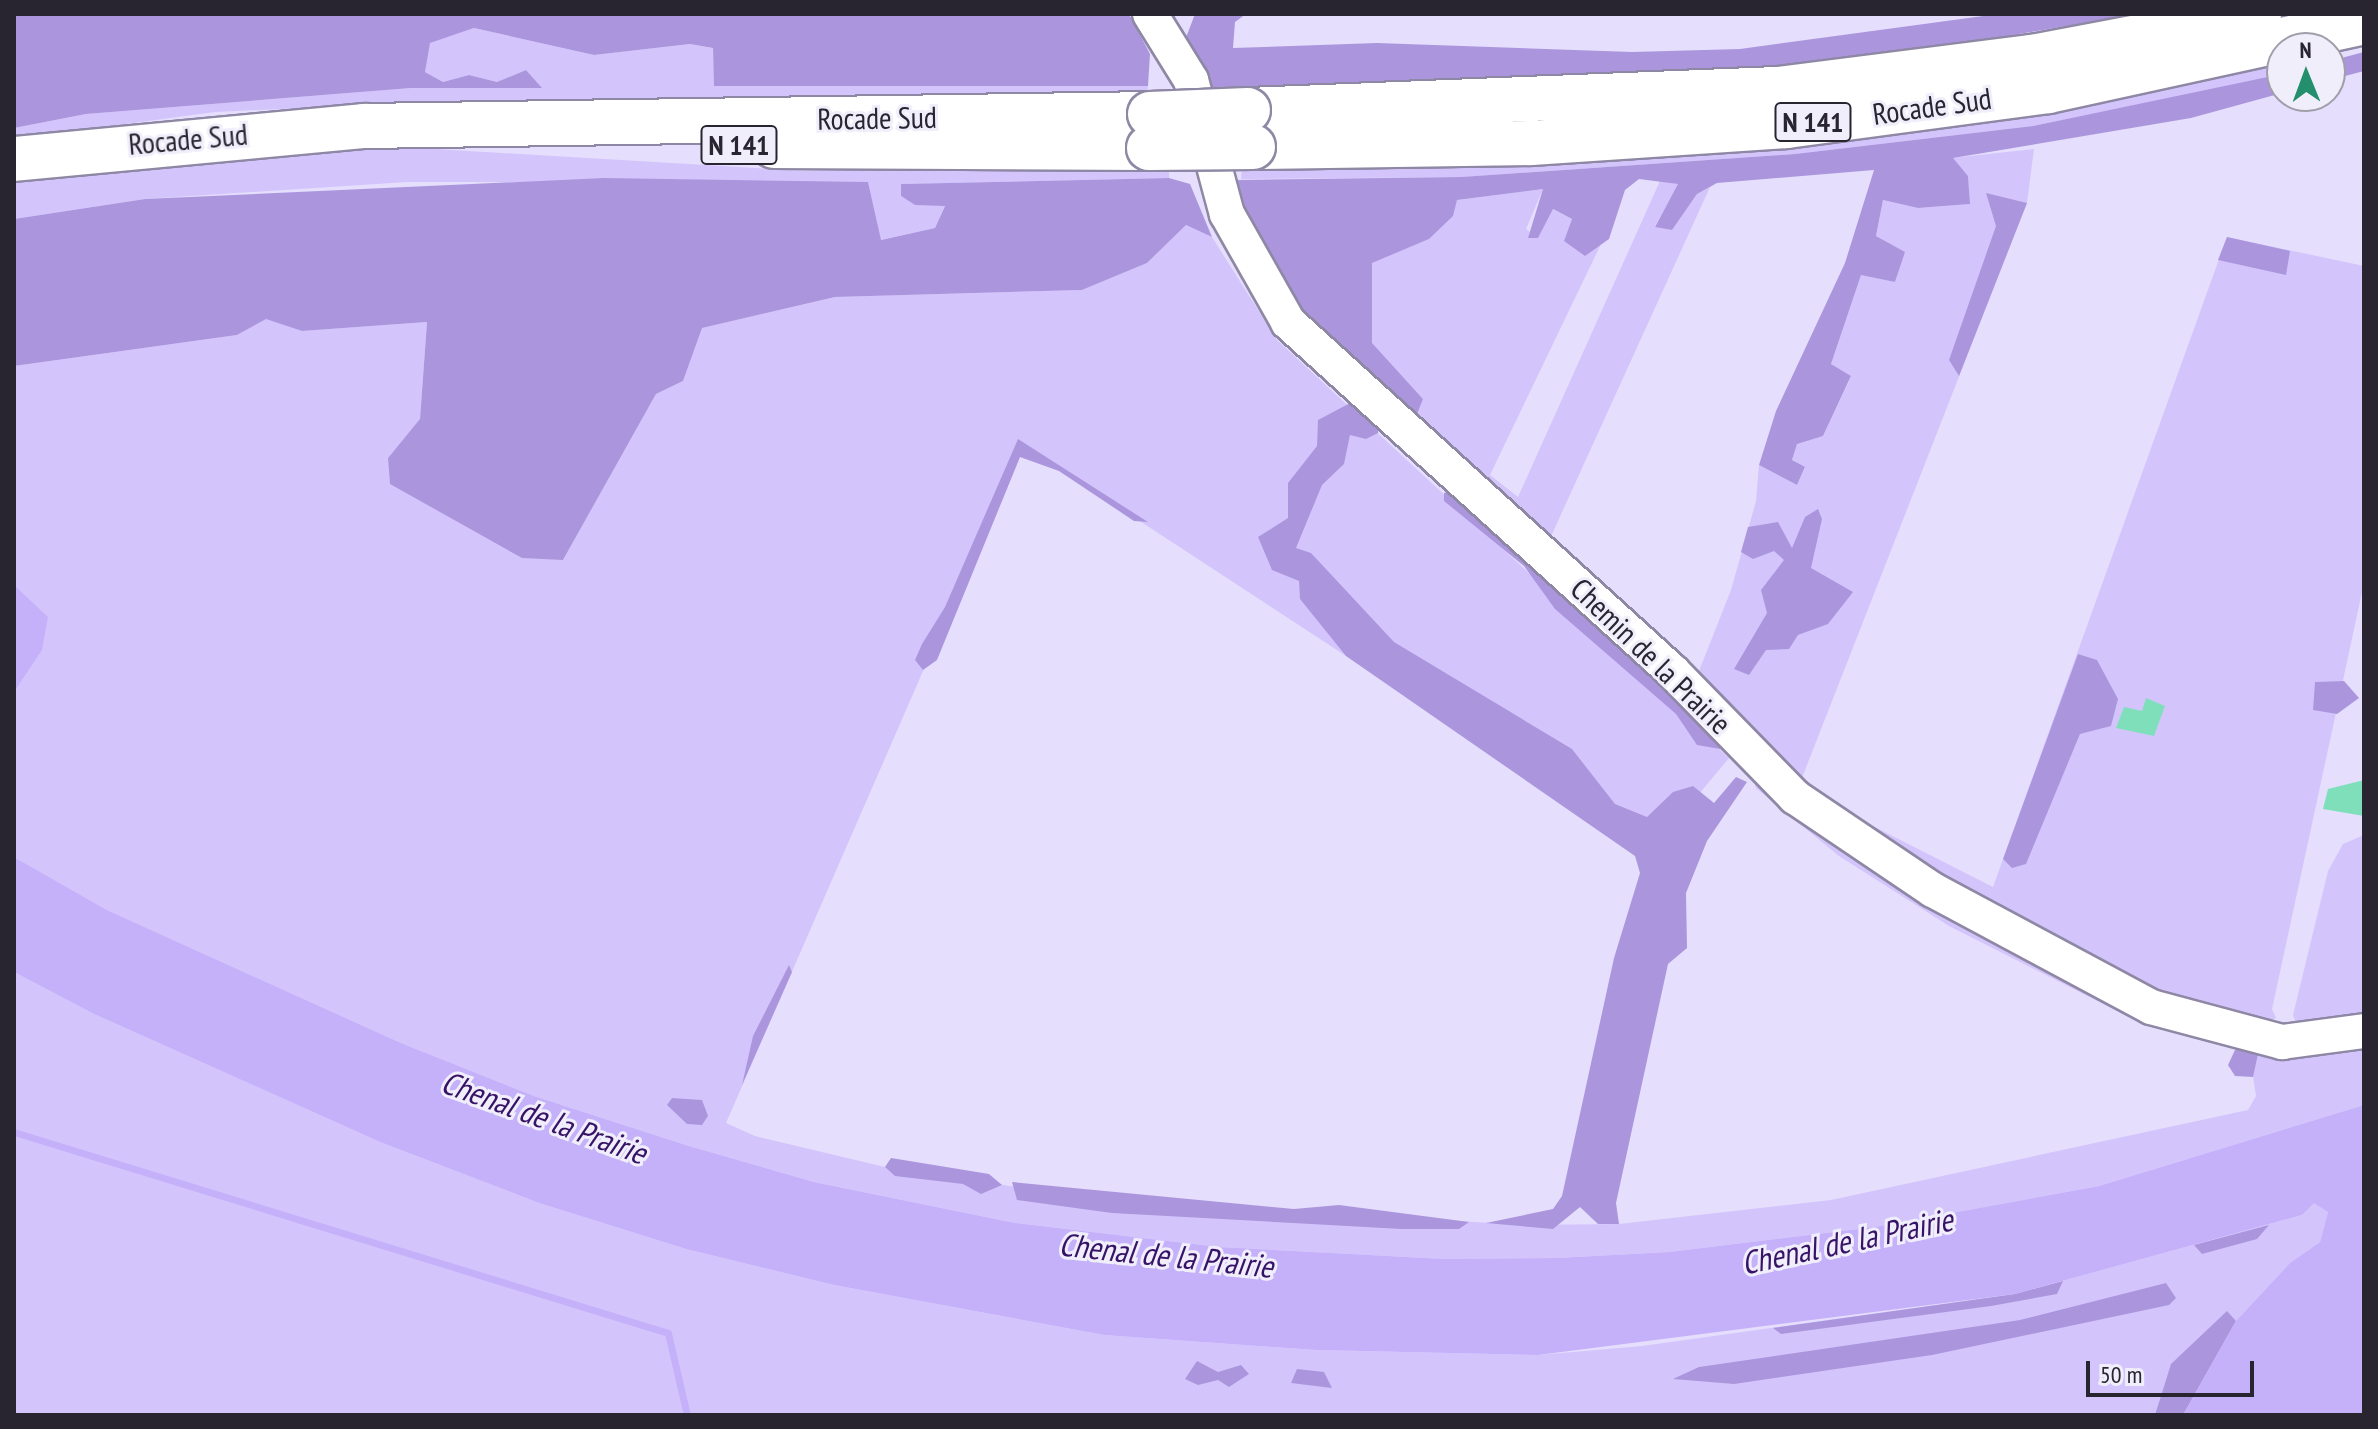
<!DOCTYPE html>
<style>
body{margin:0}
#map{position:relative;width:2378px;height:1429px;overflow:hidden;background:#e5defd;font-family:"PT Sans Narrow",sans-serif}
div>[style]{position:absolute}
.green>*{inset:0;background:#d3c5fc}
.forest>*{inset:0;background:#ab96de}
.water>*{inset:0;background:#c5b1fa}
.stream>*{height:7px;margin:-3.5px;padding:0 3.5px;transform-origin:3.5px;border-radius:3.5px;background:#c5b1fa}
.building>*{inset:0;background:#80dfbb}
.roads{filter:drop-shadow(2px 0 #8f88a5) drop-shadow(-2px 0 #8f88a5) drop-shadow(0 2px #8f88a5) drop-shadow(0 -2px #8f88a5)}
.minor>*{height:34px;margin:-17px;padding:0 17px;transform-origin:17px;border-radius:17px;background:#fff}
.highway>*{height:44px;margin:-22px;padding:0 22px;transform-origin:22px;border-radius:22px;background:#fff}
.bridges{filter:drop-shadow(2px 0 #8f88a5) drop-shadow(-2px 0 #8f88a5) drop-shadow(0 2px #8f88a5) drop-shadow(0 -2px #8f88a5)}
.highway-bridge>*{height:44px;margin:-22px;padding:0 22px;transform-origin:22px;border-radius:22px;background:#fff}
span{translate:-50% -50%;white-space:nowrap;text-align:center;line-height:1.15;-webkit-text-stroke:6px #f1eefb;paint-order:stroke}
.shield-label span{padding:2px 6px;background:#f1eefb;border:2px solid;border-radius:6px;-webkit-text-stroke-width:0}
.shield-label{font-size:28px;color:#282531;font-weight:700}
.street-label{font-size:30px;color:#282531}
.water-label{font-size:32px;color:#371367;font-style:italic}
.frame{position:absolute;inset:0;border:16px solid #282531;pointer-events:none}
.north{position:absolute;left:2266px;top:32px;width:80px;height:80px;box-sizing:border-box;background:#f1eefb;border:2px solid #a19eaa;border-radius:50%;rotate:359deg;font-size:22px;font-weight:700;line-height:32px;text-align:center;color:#282531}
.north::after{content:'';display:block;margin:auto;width:28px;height:36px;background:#238f6d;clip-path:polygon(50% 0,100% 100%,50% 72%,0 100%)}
.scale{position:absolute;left:2086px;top:1361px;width:168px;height:36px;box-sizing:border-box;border:4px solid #282531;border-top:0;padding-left:10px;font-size:24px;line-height:28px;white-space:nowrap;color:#282531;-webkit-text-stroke:6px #f1eefb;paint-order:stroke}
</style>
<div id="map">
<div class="green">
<i style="clip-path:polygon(474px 28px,594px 55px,690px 44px,713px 48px,715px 86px,1148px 86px,1147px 95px,432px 102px,215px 112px,14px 139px,14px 128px,86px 114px,411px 88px,541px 88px,526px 70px,497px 82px,469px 75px,443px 82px,425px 72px,429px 43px)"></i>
<i style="clip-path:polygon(2282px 63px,2277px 76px,2033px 126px,1795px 154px,1461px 177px,1241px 179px,1242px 169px,1561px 160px,1825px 142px,2076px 108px)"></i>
<i style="clip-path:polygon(386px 146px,805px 171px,1169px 170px,1169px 178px,902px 184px,901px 196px,915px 204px,945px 205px,935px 228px,880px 240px,868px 182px,407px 182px,145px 199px,14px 219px,14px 177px)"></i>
<i style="clip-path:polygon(2034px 149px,2027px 203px,1798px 788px,1993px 887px,2227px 237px,2364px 266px,2364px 583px,2272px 1009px,2276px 1018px,2266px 1023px,2163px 1001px,2010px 926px,1892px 856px,1798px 788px,1697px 676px,1731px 590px,1756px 501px,1759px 465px,1797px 485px,1805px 468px,1792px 460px,1797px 443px,1823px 436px,1851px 377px,1831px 364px,1861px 274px,1895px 282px,1904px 252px,1876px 236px,1883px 200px,1918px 208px,1969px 204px,1968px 176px,1952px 158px)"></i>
<i style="clip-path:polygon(1660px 181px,1679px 184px,1655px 226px,1671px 230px,1697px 194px,1710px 187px,1548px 543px,1399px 415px,1423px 399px,1371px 343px,1372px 262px,1429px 239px,1457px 200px,1543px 189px,1526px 229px,1538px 238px,1552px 209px,1572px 219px,1565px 241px,1585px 255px,1601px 244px,1490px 475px,1518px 497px)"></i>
<i style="clip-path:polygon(1186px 225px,1212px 237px,1277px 340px,1729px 758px,1649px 854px,1022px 444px,726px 1123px,755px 1136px,885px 1167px,1107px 1201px,1528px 1225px,1619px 1224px,1831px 1200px,2248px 1110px,2256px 1096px,2249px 1050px,2143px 1024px,1949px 926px,1839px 856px,1756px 788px,1751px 771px,2157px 1017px,2364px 1035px,2364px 1105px,2099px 1186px,1875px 1227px,1669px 1252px,1557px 1258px,1445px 1259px,1219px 1247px,1015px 1223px,814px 1182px,689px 1146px,534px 1096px,401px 1043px,107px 910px,14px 857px,14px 366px,237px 335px,266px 318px,302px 331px,427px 322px,420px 420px,388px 458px,563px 560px,656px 394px,683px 381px,701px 328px,835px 297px,1082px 290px,1147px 263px)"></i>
<i style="clip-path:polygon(2364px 835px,2364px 1019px,2297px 1026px,2293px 1015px,2328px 871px,2343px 844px)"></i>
<i style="clip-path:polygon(14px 972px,94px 1014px,380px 1142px,539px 1203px,686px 1249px,834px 1285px,1104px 1335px,1316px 1350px,1538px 1355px,1642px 1346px,2015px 1294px,2302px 1215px,2314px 1202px,2328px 1212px,2320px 1242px,2290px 1263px,2236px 1321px,2183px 1415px,14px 1415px)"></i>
</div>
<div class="forest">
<i style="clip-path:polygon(14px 14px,1129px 14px,1150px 54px,1148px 86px,714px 86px,713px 48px,690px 44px,594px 55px,474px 28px,430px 43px,425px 72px,443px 82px,469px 75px,497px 82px,526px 70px,542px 88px,411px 88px,86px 114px,14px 128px)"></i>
<i style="clip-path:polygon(1195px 14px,1246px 14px,1235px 22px,1233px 48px,1377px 43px,1632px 52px,1740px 49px,1998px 14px,2140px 14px,1904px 53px,1691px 76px,1215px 91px,1198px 82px,1182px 48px)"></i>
<i style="clip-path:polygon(2364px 52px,2364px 71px,2330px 80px,2330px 61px)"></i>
<i style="clip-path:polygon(2282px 74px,2282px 93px,2191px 118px,1953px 158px,1968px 176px,1970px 204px,1918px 208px,1883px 200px,1876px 236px,1905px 252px,1895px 282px,1861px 275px,1831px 364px,1851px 376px,1823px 436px,1797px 444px,1792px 460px,1805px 467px,1797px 485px,1759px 465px,1776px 411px,1845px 263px,1874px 170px,1717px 183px,1697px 194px,1672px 230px,1655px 227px,1678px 184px,1639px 179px,1625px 190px,1609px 239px,1585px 256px,1564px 241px,1572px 219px,1553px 209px,1538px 238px,1528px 238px,1543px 189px,1457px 200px,1453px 216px,1429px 239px,1372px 263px,1372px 343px,1423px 399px,1415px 419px,1321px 347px,1228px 190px,1236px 180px,1461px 177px,1795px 154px,2033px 126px)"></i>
<i style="clip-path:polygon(604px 178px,868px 182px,881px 240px,935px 228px,945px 206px,915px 205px,901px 196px,901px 184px,1169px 178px,1190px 184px,1212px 237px,1186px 225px,1147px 263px,1082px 290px,835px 297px,702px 328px,683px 381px,656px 394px,563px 560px,522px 558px,390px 484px,388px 458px,420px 419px,427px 322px,302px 331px,266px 319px,237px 335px,14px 366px,14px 219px,145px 199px)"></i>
<i style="clip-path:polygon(1986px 193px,2027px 203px,1959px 376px,1949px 360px,1996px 226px)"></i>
<i style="clip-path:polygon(2227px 237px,2290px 251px,2286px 275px,2218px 260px)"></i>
<i style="clip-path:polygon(1354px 401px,1379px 423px,1378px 433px,1366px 439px,1350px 435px,1344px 464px,1322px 485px,1296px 548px,1311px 553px,1394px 642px,1572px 749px,1615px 804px,1647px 817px,1673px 792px,1693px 786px,1714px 803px,1736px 777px,1747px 782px,1707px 841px,1686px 893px,1687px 948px,1668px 964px,1616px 1203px,1619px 1224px,1598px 1224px,1580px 1207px,1553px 1229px,1486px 1223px,1553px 1209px,1562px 1196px,1614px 958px,1640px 873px,1635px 856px,1346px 656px,1300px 599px,1299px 581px,1272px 570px,1258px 537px,1288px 518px,1288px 483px,1317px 446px,1318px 420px)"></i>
<i style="clip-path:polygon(1018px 439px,1148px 522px,1134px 521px,1059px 471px,1020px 457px,937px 660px,923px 670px,915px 660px,922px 644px,945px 607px)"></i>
<i style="clip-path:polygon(1452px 491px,1718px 730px,1720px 749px,1697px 745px,1676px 714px,1555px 609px,1524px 566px,1444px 501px,1444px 493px)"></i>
<i style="clip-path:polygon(1818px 509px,1822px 519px,1811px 568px,1853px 592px,1828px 624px,1798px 635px,1789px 649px,1766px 650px,1749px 675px,1734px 669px,1767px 613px,1761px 590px,1784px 560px,1774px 551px,1753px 559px,1741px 552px,1748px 527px,1778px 522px,1792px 548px,1805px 517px)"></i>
<i style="clip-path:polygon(2078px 654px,2097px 660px,2118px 699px,2111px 726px,2080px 734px,2026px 864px,2012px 868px,2003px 859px)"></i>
<i style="clip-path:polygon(2344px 681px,2359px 698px,2337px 714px,2313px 710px,2315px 682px)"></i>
<i style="clip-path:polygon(789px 965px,792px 972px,742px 1085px,753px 1036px)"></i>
<i style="clip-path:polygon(2236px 1048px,2258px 1054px,2253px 1077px,2235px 1076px,2228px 1065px)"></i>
<i style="clip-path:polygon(672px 1098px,702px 1100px,708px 1116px,702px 1125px,687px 1124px,667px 1105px)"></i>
<i style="clip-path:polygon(891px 1158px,989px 1174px,1002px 1185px,981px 1194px,963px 1184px,895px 1176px,885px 1167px)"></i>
<i style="clip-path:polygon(1012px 1182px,1294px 1209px,1339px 1205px,1469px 1222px,1459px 1229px,1401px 1229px,1112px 1213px,1017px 1200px)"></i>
<i style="clip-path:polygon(2269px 1225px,2257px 1239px,2202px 1254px,2194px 1245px)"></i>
<i style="clip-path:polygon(2063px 1281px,2057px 1294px,1991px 1306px,1781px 1334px,1773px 1328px,2015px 1294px)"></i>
<i style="clip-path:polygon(2166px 1283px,2176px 1298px,2169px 1305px,1932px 1355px,1734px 1384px,1673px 1379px,1699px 1367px,2020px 1320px)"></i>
<i style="clip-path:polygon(2227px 1311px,2236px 1321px,2183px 1415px,2155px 1415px,2171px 1364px)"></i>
<i style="clip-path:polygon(1197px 1361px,1218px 1372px,1241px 1365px,1249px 1374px,1229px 1387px,1218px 1380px,1198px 1385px,1185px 1379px)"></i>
<i style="clip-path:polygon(1297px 1369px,1324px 1372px,1332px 1388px,1291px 1383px)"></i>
</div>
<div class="water">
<i style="clip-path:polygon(14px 585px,48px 617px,42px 650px,14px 692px)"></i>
<i style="clip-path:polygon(14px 857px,107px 910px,401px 1043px,534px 1096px,689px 1146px,814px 1182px,1015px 1223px,1219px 1247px,1445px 1259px,1557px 1258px,1669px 1252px,1875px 1227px,2099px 1186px,2364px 1105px,2364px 1415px,2183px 1415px,2236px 1321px,2290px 1263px,2320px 1242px,2328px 1212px,2314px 1203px,2302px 1215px,2015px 1294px,1538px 1355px,1316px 1350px,1104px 1335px,834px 1285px,686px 1249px,539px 1203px,380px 1142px,94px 1014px,14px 972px)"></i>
</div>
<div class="stream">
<i style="left:14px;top:1132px;width:684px;rotate:17.08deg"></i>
<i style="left:668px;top:1333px;width:84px;rotate:77deg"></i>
</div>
<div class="building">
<i style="clip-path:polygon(2146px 698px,2165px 706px,2154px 736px,2116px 728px,2124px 707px,2142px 711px)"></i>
<i style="clip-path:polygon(2364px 780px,2364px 816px,2323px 809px,2328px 789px)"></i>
</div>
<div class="roads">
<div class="minor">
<i style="left:1150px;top:14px;width:78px;rotate:58.2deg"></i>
<i style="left:1191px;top:80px;width:139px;rotate:75deg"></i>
<i style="left:1227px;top:214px;width:124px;rotate:60.5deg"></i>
<i style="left:1288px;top:322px;width:520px;rotate:42.27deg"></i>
<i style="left:1673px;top:672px;width:175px;rotate:45.7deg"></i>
<i style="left:1795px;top:797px;width:166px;rotate:34deg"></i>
<i style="left:1933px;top:890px;width:247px;rotate:28.2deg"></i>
<i style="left:2151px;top:1007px;width:136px;rotate:15deg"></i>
<i style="left:2282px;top:1042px;width:83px;rotate:-7.6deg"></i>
</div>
<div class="highway">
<i style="left:1248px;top:110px;width:530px;rotate:-2.27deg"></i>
<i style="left:1778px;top:89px;width:256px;rotate:-7.2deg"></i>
<i style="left:2032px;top:57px;width:231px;rotate:-10.7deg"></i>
<i style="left:774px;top:146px;width:375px;rotate:0.3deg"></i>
<i style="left:1253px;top:147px;width:278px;rotate:-0.8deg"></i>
<i style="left:1531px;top:143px;width:256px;rotate:-3.8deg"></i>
<i style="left:1786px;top:126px;width:264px;rotate:-7.6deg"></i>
<i style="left:2048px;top:91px;width:323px;rotate:-12.3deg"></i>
<i style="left:14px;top:159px;width:352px;rotate:-5.4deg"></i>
<i style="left:364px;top:126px;width:786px;rotate:-0.87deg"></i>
</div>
</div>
<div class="bridges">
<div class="highway-bridge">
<i style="left:1150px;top:114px;width:98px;rotate:-2.3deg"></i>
<i style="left:1149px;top:148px;width:104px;rotate:-0.6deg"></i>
</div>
</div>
<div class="shield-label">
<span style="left:1813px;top:122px">N 141</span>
<span style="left:739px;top:145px">N 141</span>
</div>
<div class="street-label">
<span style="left:1932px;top:106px;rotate:-8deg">Rocade Sud</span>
<span style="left:877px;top:118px;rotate:-1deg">Rocade Sud</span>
<span style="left:188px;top:139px;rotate:-5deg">Rocade Sud</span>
<span style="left:1651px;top:656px;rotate:44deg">Chemin de la Prairie</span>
</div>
<div class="water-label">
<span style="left:544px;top:1117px;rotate:20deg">Chenal de la Prairie</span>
<span style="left:1847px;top:1241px;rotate:-12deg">Chenal de la Prairie</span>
<span style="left:1166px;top:1255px;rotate:6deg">Chenal de la Prairie</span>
</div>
<div class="frame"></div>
<div class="north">N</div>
<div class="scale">50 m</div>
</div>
